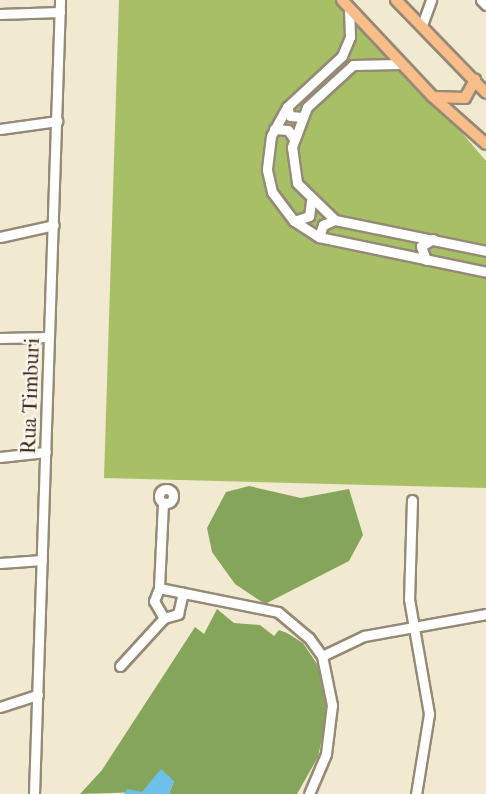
<!DOCTYPE html>
<style>
body{margin:0}
#map{position:relative;width:486px;height:794px;overflow:hidden;background:#f1e9d0;font-family:"IM FELL French Canon",serif}
div>[style]{position:absolute}
.green>*{inset:0;background:#a7c065}
.forest>*{inset:0;background:#85a65a}
.water>*{inset:0;background:#6ec0ea}
.roads{filter:drop-shadow(2px 0 #968a77) drop-shadow(-2px 0 #968a77) drop-shadow(0 2px #968a77) drop-shadow(0 -2px #968a77)}
.minor>*{height:9px;margin:-4.5px;padding:0 4.5px;transform-origin:4.5px;border-radius:4.5px;background:#fff}
.minor>.ring{margin:-4.5px;padding:0;box-sizing:content-box;background:none;border:9px solid #fff;border-radius:50%}
.major>*{height:10px;margin:-5px;padding:0 5px;transform-origin:5px;border-radius:5px;background:#f8bd89}
span{translate:-50% -50%;white-space:nowrap;text-align:center;line-height:1.15;-webkit-text-stroke:5px #fbf7ec;paint-order:stroke}
.street-label{font-size:21px;color:#3b2a1e}
</style>
<div id="map">
<div class="green">
<i style="clip-path:polygon(119px 0,349px 0,486px 161px,486px 488px,104px 478px)"></i>
</div>
<div class="forest">
<i style="clip-path:polygon(249px 486px,301px 498px,349px 489px,363px 535px,349px 561px,265px 604px,235px 584px,212px 552px,207px 528px,226px 492px)"></i>
<i style="clip-path:polygon(217px 609px,234px 623px,260px 625px,274px 636px,279px 630px,287px 633px,303px 643px,317px 664px,326px 698px,325px 724px,318px 757px,297px 794px,169px 794px,174px 781px,142px 792px,80px 794px,102px 770px,195px 627px,204px 634px)"></i>
</div>
<div class="water">
<i style="clip-path:polygon(161px 769px,174px 781px,169px 794px,124px 794px,127px 789px,142px 792px)"></i>
</div>
<div class="roads">
<div class="minor">
<i style="left:481px;top:0;width:7px;rotate:45deg"></i>
<i style="left:349px;top:8px;width:29px;rotate:88deg"></i>
<i style="left:350px;top:37px;width:21px;rotate:113deg"></i>
<i style="left:342px;top:56px;width:75px;rotate:137.2deg"></i>
<i style="left:287px;top:107px;width:33px;rotate:119deg"></i>
<i style="left:271px;top:136px;width:34px;rotate:97deg"></i>
<i style="left:267px;top:170px;width:23px;rotate:77deg"></i>
<i style="left:272px;top:192px;width:36px;rotate:53deg"></i>
<i style="left:294px;top:221px;width:30px;rotate:33deg"></i>
<i style="left:319px;top:237px;width:171px;rotate:11.8deg"></i>
<i style="left:0;top:14px;width:60px;rotate:-1.9deg"></i>
<i style="left:422px;top:25px;width:27px;rotate:-70deg"></i>
<i style="left:400px;top:64px;width:47px;rotate:178.8deg"></i>
<i style="left:353px;top:65px;width:62px;rotate:137.6deg"></i>
<i style="left:307px;top:107px;width:43px;rotate:110.6deg"></i>
<i style="left:292px;top:147px;width:36px;rotate:82deg"></i>
<i style="left:297px;top:183px;width:53px;rotate:44.2deg"></i>
<i style="left:335px;top:220px;width:154px;rotate:11.6deg"></i>
<i style="left:287px;top:107px;width:9px;rotate:72deg"></i>
<i style="left:290px;top:116px;width:12px;rotate:5deg"></i>
<i style="left:0;top:129px;width:58px;rotate:-8deg"></i>
<i style="left:274px;top:129px;width:14px;rotate:4deg"></i>
<i style="left:288px;top:130px;width:11px;rotate:56deg"></i>
<i style="left:294px;top:221px;width:16px;rotate:-18deg"></i>
<i style="left:309px;top:216px;width:15px;rotate:-82deg"></i>
<i style="left:0;top:237px;width:55px;rotate:-12.5deg"></i>
<i style="left:319px;top:237px;width:13px;rotate:-72deg"></i>
<i style="left:323px;top:225px;width:13px;rotate:-23deg"></i>
<i style="left:426px;top:260px;width:15px;rotate:-110deg"></i>
<i style="left:421px;top:246px;width:14px;rotate:-30deg"></i>
<i style="left:0;top:338px;width:49px;rotate:-1.2deg"></i>
<i style="left:0;top:457px;width:46px;rotate:-6.2deg"></i>
<i class="ring" style="left:159px;top:489px;width:5px;height:5px"></i>
<i style="left:412px;top:500px;width:99px;rotate:91.7deg"></i>
<i style="left:409px;top:599px;width:117px;rotate:80.1deg"></i>
<i style="left:429px;top:714px;width:81px;rotate:99.2deg"></i>
<i style="left:163px;top:503px;width:85px;rotate:92.7deg"></i>
<i style="left:159px;top:588px;width:14px;rotate:111deg"></i>
<i style="left:154px;top:601px;width:20px;rotate:60deg"></i>
<i style="left:0;top:563px;width:42px;rotate:-4.1deg"></i>
<i style="left:159px;top:588px;width:121px;rotate:11.4deg"></i>
<i style="left:278px;top:612px;width:40px;rotate:40deg"></i>
<i style="left:309px;top:638px;width:22px;rotate:54deg"></i>
<i style="left:322px;top:656px;width:50px;rotate:78.5deg"></i>
<i style="left:332px;top:705px;width:49px;rotate:97deg"></i>
<i style="left:326px;top:754px;width:43px;rotate:113deg"></i>
<i style="left:322px;top:656px;width:47px;rotate:-25.5deg"></i>
<i style="left:364px;top:636px;width:124px;rotate:-10.2deg"></i>
<i style="left:120px;top:666px;width:65px;rotate:-47.5deg"></i>
<i style="left:164px;top:618px;width:15px;rotate:-16deg"></i>
<i style="left:178px;top:614px;width:22px;rotate:-77deg"></i>
<i style="left:0;top:707px;width:40px;rotate:-18deg"></i>
<i style="left:34px;top:794px;width:794px;rotate:-88.12deg"></i>
</div>
<div class="major">
<i style="left:342px;top:0;width:132px;rotate:46.8deg"></i>
<i style="left:432px;top:96px;width:72px;rotate:41.6deg"></i>
<i style="left:396px;top:0;width:129px;rotate:45.9deg"></i>
<i style="left:435px;top:97px;width:30px;rotate:2deg"></i>
<i style="left:465px;top:98px;width:21px;rotate:-61deg"></i>
</div>
</div>
<div class="street-label">
<span style="left:30px;top:396px;rotate:-88deg">Rua Timburi</span>
</div>
</div>
